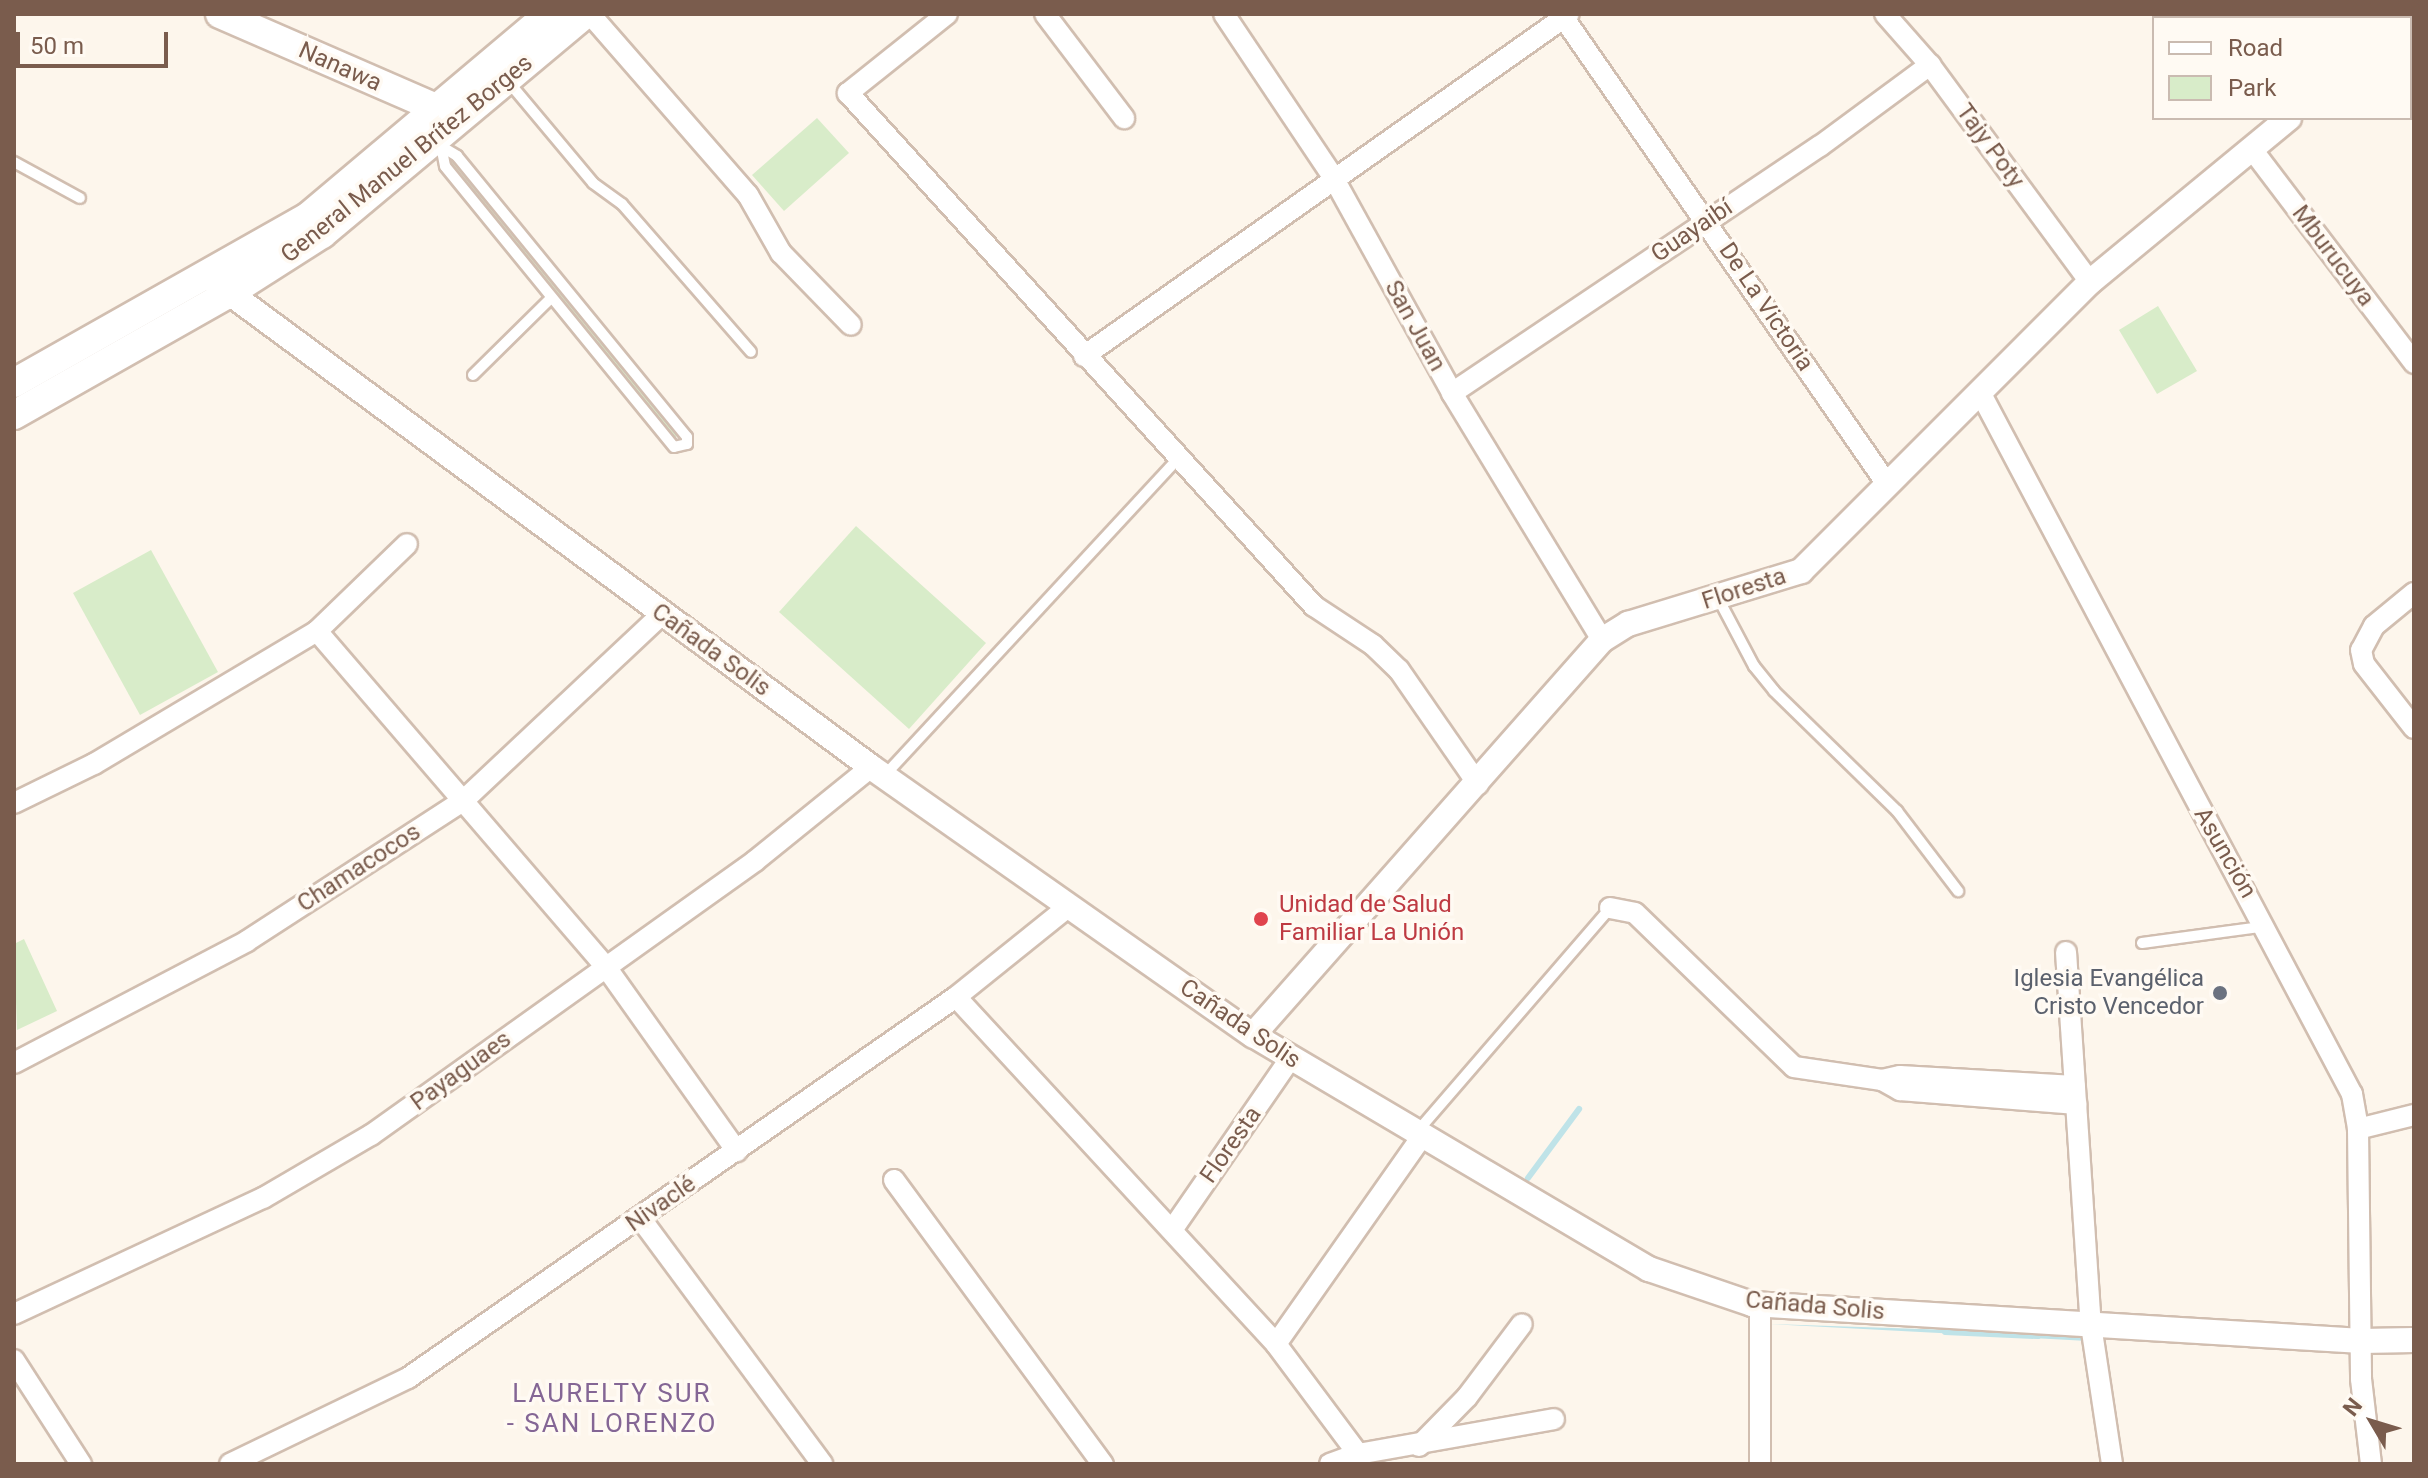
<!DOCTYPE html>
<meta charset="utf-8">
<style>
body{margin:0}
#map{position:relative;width:2428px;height:1478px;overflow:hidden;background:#fdf6ec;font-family:Roboto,sans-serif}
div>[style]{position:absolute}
.green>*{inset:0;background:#d8ecc9}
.water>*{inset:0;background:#bfe3e8}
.stream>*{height:6px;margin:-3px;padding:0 3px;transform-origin:3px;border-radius:3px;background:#bfe3e8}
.roads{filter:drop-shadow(2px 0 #d1beb0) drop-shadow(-2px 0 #d1beb0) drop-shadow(0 2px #d1beb0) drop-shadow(0 -2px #d1beb0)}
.service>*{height:10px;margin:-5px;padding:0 5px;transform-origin:5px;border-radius:5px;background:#fff}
.minor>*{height:20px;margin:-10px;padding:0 10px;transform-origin:10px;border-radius:10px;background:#fff}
.tertiary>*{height:24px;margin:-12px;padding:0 12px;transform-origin:12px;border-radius:12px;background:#fff}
.secondary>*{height:28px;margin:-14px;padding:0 14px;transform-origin:14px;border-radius:14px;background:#fff}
.dots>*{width:22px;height:22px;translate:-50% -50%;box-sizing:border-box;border:4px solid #fffaf3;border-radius:50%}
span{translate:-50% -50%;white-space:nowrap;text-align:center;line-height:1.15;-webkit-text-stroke:7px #fffaf3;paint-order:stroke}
.street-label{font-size:24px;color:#7a5c4d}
.health-label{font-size:24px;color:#be3a42}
.left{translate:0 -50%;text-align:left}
.worship-label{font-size:24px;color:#5b616d}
.right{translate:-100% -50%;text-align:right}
.neighbourhood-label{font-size:26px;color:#846695;letter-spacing:2px}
.frame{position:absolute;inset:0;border:16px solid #7a5c4d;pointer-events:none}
.legend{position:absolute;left:2152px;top:16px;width:260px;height:104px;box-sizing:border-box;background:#fffaf3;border:2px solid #cabbb1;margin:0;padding:10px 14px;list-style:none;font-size:24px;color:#7a5c4d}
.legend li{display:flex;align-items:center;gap:16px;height:40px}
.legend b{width:40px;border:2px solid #cabbb1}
.north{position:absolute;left:2332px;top:1382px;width:80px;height:80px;-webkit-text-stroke:6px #fffaf3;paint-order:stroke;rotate:308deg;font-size:22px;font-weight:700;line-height:32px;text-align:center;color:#7a5c4d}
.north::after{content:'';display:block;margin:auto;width:28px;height:36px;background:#7a5c4d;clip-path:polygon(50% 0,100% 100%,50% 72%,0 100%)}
.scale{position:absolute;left:16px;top:32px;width:152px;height:36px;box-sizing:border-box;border:4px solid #7a5c4d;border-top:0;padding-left:10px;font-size:24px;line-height:28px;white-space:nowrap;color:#7a5c4d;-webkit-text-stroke:6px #fffaf3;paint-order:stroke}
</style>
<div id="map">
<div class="green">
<i style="clip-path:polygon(817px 118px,849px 153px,784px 211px,752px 175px)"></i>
<i style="clip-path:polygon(449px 157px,677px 434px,676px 438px,445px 158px)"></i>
<i style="clip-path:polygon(2158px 306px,2197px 371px,2157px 394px,2119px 330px)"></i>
<i style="clip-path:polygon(856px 526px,986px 643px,909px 729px,779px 612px)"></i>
<i style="clip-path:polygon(151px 550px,218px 672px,140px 715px,73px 593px)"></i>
<i style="clip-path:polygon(24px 939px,57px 1011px,17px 1030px,14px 944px)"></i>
</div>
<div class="water">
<i style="clip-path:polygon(1769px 1324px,2012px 1332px,2076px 1336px,2088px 1341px)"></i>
</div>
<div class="stream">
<i style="left:1528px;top:1178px;width:86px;rotate:-53.5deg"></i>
<i style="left:1945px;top:1332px;width:93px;rotate:2.5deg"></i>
</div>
<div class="roads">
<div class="service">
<i style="left:507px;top:80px;width:134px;rotate:50.1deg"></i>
<i style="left:593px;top:183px;width:36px;rotate:36deg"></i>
<i style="left:622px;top:204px;width:196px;rotate:48.9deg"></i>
<i style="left:434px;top:142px;width:27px;rotate:31deg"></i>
<i style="left:457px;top:156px;width:363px;rotate:50.7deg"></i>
<i style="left:687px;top:437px;width:7px;rotate:90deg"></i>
<i style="left:687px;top:444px;width:13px;rotate:167deg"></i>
<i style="left:674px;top:447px;width:362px;rotate:-129.2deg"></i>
<i style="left:445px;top:166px;width:16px;rotate:-101deg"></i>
<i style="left:14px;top:162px;width:75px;rotate:28.6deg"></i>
<i style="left:473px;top:375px;width:110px;rotate:-44.6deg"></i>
<i style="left:1718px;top:598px;width:77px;rotate:62.1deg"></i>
<i style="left:1754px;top:666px;width:32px;rotate:51deg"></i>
<i style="left:1774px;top:691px;width:172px;rotate:44.3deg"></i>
<i style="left:1897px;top:811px;width:101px;rotate:52.7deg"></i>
<i style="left:885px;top:775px;width:432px;rotate:-47.2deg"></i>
<i style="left:2142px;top:943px;width:126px;rotate:-7.7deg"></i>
<i style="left:1416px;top:1133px;width:297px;rotate:-49.2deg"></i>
</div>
<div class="minor">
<i style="left:590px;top:14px;width:240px;rotate:48.9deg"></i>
<i style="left:748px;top:195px;width:67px;rotate:60.4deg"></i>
<i style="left:781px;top:253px;width:100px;rotate:45.8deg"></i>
<i style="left:947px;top:14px;width:127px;rotate:141.4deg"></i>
<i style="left:848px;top:93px;width:693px;rotate:47.75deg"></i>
<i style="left:1314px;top:606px;width:71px;rotate:33.5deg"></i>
<i style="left:1373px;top:645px;width:36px;rotate:44deg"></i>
<i style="left:1399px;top:670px;width:139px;rotate:55.3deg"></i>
<i style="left:1045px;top:14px;width:131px;rotate:52.8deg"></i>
<i style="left:1224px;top:14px;width:196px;rotate:56.2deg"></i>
<i style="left:1333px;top:177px;width:247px;rotate:61.1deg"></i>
<i style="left:1452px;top:393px;width:289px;rotate:58.7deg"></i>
<i style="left:1561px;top:14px;width:572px;rotate:55.25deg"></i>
<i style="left:1885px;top:14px;width:68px;rotate:48.6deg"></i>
<i style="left:1930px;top:65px;width:270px;rotate:53.6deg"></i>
<i style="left:2251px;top:148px;width:270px;rotate:52.8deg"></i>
<i style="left:1084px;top:356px;width:593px;rotate:-35.19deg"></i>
<i style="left:1452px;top:393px;width:443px;rotate:-33.9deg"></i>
<i style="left:1820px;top:146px;width:137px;rotate:-36.4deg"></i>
<i style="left:1981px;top:394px;width:792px;rotate:62.08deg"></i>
<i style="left:2352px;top:1094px;width:36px;rotate:80deg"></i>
<i style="left:2358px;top:1129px;width:250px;rotate:89.3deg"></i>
<i style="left:2361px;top:1379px;width:86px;rotate:83.3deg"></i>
<i style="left:2414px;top:593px;width:52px;rotate:140.5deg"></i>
<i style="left:2374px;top:626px;width:27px;rotate:118deg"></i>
<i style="left:2361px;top:650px;width:14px;rotate:78deg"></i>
<i style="left:2364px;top:664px;width:81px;rotate:52deg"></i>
<i style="left:317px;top:631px;width:443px;rotate:49.3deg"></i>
<i style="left:606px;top:967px;width:226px;rotate:54.6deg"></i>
<i style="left:14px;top:803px;width:89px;rotate:-26deg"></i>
<i style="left:94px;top:764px;width:260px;rotate:-30.8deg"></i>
<i style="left:317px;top:631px;width:125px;rotate:-44deg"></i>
<i style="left:1610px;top:908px;width:25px;rotate:11deg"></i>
<i style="left:1635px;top:913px;width:221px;rotate:44.1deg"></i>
<i style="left:1794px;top:1067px;width:89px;rotate:8.4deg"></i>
<i style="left:1882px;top:1080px;width:18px;rotate:-13deg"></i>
<i style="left:1900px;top:1076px;width:175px;rotate:3.3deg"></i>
<i style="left:2066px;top:952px;width:374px;rotate:86.2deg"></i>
<i style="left:2091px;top:1325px;width:141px;rotate:81.4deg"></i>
<i style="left:956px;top:997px;width:472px;rotate:47.3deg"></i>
<i style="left:1276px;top:1344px;width:137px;rotate:53.3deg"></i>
<i style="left:14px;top:1063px;width:263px;rotate:-27.6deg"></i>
<i style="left:247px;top:941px;width:259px;rotate:-33deg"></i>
<i style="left:464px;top:800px;width:272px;rotate:-43.2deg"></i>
<i style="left:1882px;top:1080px;width:21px;rotate:29deg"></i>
<i style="left:1900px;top:1090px;width:177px;rotate:4.5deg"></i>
<i style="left:2358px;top:1129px;width:58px;rotate:-14deg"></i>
<i style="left:894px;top:1180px;width:353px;rotate:53.7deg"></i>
<i style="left:641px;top:1219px;width:305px;rotate:53.5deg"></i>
<i style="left:1172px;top:1230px;width:208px;rotate:-55.4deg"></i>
<i style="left:14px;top:1314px;width:275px;rotate:-25deg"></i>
<i style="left:263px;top:1198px;width:125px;rotate:-30.3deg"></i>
<i style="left:371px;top:1135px;width:472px;rotate:-35.5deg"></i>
<i style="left:755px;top:861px;width:149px;rotate:-39deg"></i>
<i style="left:1276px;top:1344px;width:254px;rotate:-54.9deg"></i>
<i style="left:14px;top:1360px;width:124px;rotate:57.2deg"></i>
<i style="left:1419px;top:1446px;width:69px;rotate:-45.6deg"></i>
<i style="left:1467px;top:1397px;width:91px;rotate:-53deg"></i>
<i style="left:230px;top:1464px;width:198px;rotate:-25.8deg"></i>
<i style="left:408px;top:1378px;width:667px;rotate:-34.81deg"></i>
<i style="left:956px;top:997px;width:144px;rotate:-38.8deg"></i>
<i style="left:1330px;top:1464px;width:30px;rotate:-20deg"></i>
<i style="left:1358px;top:1454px;width:199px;rotate:-10.1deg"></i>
<i style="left:1760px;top:1464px;width:160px;rotate:-90deg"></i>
</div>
<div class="tertiary">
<i style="left:2410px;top:22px;width:5px;rotate:-37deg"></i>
<i style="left:216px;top:283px;width:814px;rotate:36.46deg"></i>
<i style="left:871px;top:767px;width:467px;rotate:35.1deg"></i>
<i style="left:1253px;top:1035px;width:460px;rotate:30.6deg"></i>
<i style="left:1649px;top:1269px;width:109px;rotate:18.8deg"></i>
<i style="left:1752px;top:1304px;width:611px;rotate:3.47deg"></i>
<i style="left:2362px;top:1341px;width:52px;rotate:-1.1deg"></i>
<i style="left:1253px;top:1035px;width:527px;rotate:-48.54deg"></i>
<i style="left:1602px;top:640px;width:31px;rotate:-32deg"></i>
<i style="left:1628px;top:624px;width:181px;rotate:-17deg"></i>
<i style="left:1801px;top:571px;width:409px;rotate:-45deg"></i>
<i style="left:2090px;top:282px;width:258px;rotate:-39.5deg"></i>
</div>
<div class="secondary">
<i style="left:220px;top:14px;width:253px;rotate:23.5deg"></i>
<i style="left:14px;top:383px;width:339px;rotate:-29.5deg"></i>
<i style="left:309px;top:216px;width:314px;rotate:-40.1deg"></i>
<i style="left:14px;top:415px;width:246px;rotate:-29.5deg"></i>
<i style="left:228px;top:294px;width:112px;rotate:-32.6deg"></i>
<i style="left:322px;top:234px;width:343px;rotate:-39.9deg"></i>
</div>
</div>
<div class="dots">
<i style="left:1261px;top:919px;background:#e0444e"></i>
<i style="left:2220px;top:993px;background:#6b7280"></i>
</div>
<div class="street-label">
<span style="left:340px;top:67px;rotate:24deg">Nanawa</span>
<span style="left:1990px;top:146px;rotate:54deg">Tajy Poty</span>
<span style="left:407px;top:159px;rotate:-39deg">General Manuel Brítez Borges</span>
<span style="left:1692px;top:231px;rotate:-34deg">Guayaibí</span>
<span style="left:2333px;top:256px;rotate:53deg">Mburucuya</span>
<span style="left:1766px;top:307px;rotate:56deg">De La Victoria</span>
<span style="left:1415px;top:326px;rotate:61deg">San Juan</span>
<span style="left:1744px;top:589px;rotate:-18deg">Floresta</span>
<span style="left:711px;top:650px;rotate:36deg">Cañada Solis</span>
<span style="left:2225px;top:853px;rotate:60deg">Asunción</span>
<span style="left:359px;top:868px;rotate:-33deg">Chamacocos</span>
<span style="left:1240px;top:1024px;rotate:34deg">Cañada Solis</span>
<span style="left:461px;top:1071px;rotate:-36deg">Payaguaes</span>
<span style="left:1231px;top:1145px;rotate:-55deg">Floresta</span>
<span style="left:661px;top:1204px;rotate:-35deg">Nivaclé</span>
<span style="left:1815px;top:1306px;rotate:5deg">Cañada Solis</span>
</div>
<div class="health-label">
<span class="left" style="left:1279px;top:919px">Unidad de Salud<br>Familiar La Unión</span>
</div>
<div class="worship-label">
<span class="right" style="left:2204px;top:993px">Iglesia Evangélica<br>Cristo Vencedor</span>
</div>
<div class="neighbourhood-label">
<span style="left:612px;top:1409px">LAURELTY SUR<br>- SAN LORENZO</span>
</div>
<div class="frame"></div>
<ul class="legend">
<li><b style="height:10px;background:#fff"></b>Road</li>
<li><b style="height:22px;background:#d8ecc9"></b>Park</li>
</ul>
<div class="north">N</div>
<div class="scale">50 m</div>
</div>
